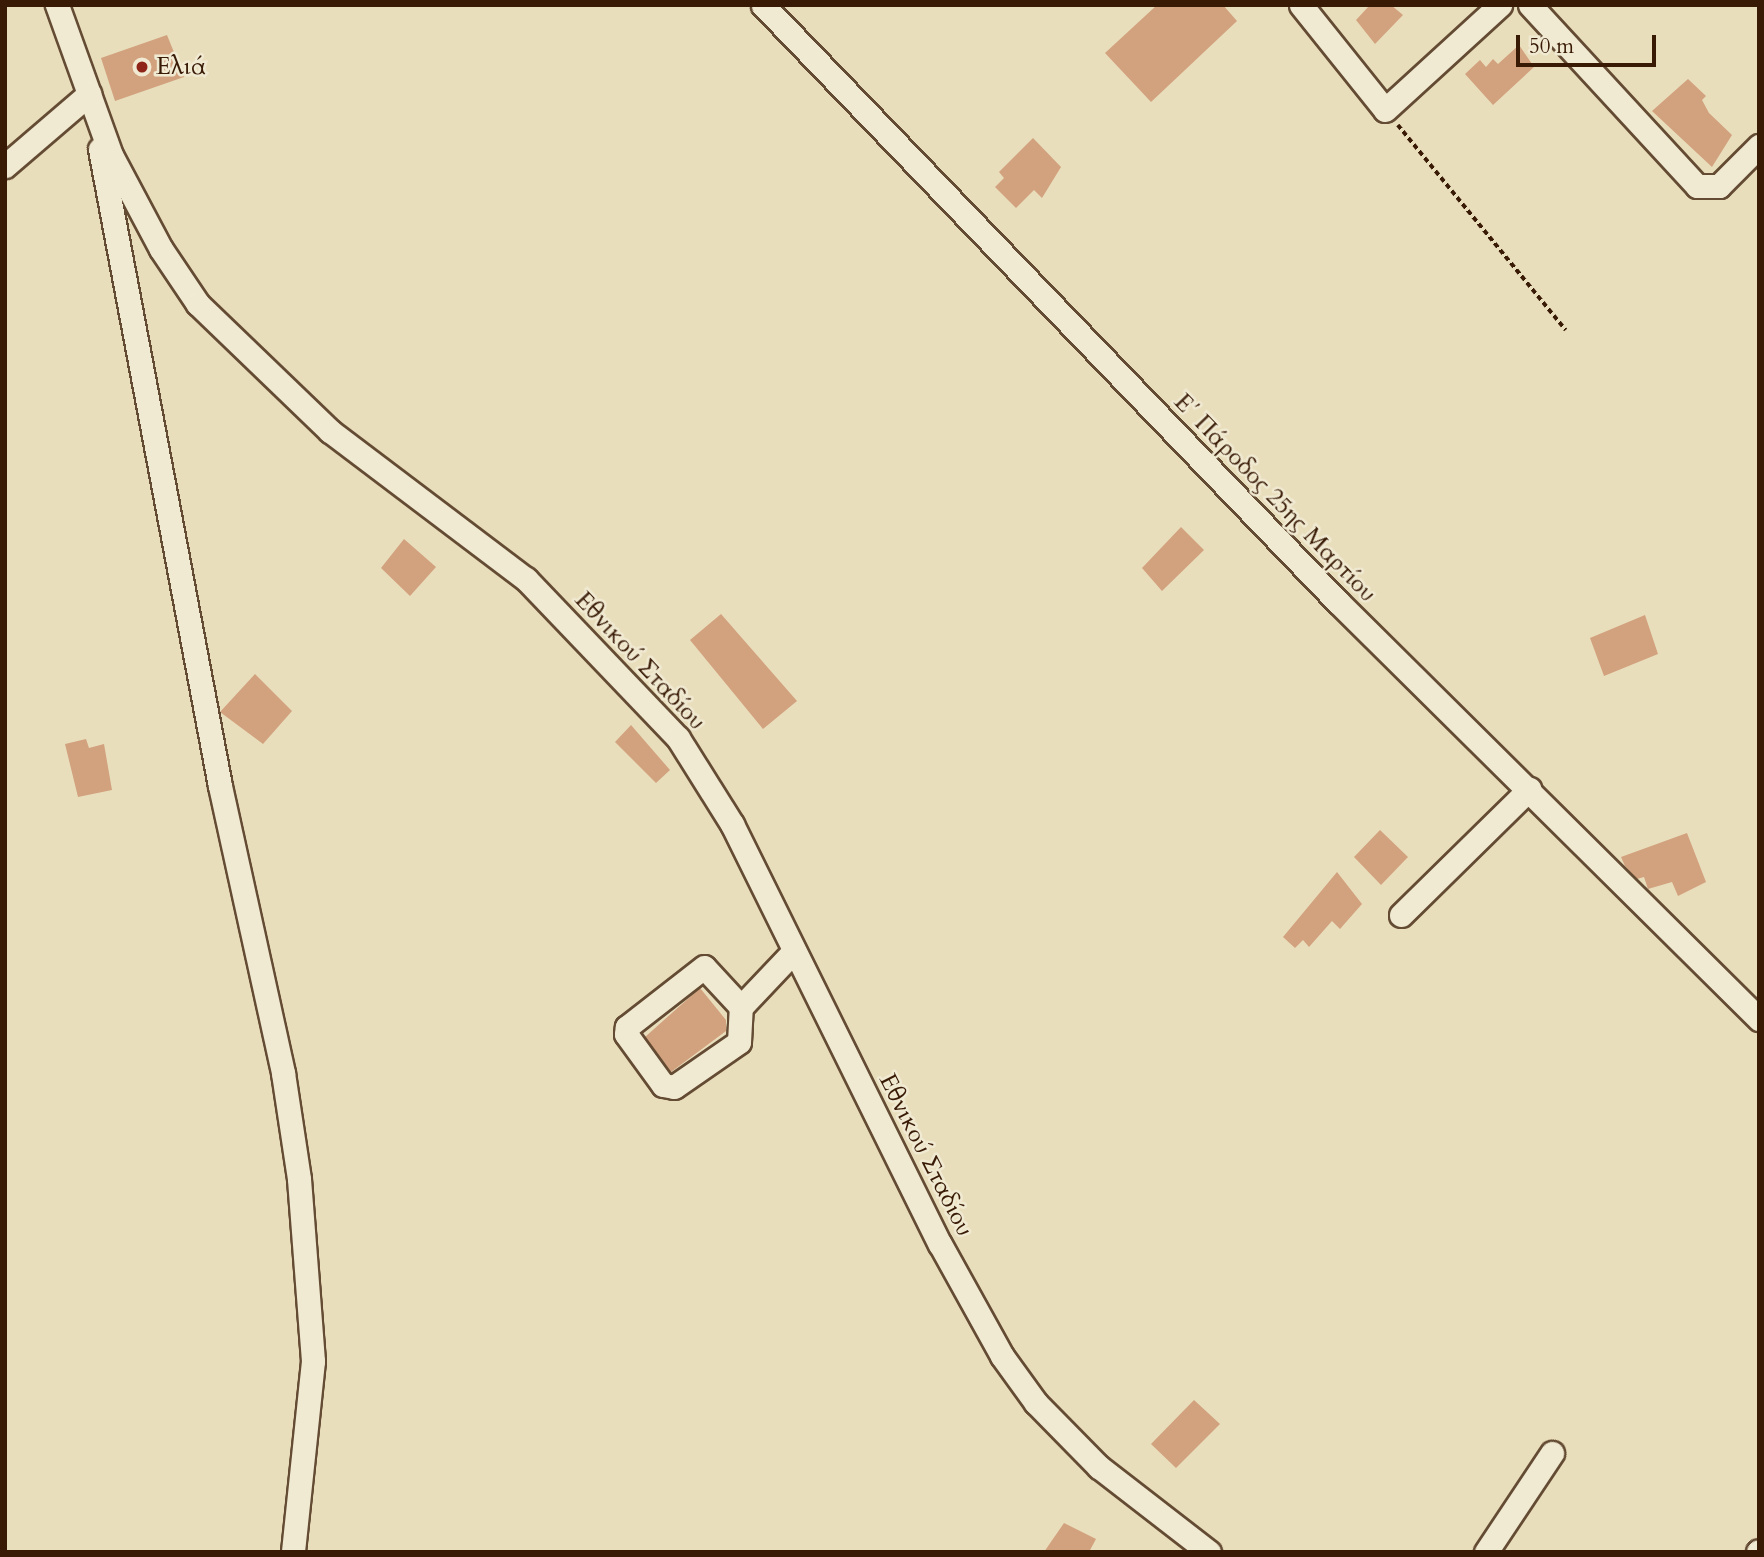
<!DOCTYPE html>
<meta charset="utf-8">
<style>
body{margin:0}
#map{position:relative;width:1764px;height:1557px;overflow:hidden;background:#e9debc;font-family:Cardo,serif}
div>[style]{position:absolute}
.building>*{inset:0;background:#d2a17e}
.path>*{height:3.5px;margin-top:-1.75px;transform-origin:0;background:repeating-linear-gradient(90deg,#381a05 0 5px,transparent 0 8.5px)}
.roads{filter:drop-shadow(2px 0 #644b33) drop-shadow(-2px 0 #644b33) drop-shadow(0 2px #644b33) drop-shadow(0 -2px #644b33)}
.minor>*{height:23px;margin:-11.5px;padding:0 11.5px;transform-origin:11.5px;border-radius:11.5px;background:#f1ead3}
.dots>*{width:19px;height:19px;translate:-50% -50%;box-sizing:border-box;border:4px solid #f1ead3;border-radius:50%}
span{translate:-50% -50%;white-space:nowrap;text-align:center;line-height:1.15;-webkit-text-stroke:5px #f1ead3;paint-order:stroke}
.poi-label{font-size:24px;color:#381a05}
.left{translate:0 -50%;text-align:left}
.street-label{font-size:24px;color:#381a05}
.frame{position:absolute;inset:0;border:7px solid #381a05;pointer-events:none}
.scale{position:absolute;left:1516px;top:35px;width:140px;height:32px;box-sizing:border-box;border:4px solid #381a05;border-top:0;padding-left:9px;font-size:21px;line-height:24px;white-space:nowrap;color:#381a05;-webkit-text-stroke:5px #f1ead3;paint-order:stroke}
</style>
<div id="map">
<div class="building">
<i style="clip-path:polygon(1157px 5px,1223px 5px,1237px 21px,1151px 102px,1105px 53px)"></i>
<i style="clip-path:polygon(1370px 5px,1391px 5px,1403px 15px,1375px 44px,1356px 20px)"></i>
<i style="clip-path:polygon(167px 35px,184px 77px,115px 101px,101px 58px)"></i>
<i style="clip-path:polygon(1519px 45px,1534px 67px,1493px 105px,1465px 74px,1480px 60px,1486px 67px,1493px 59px,1498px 64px)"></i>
<i style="clip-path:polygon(1688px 79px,1706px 96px,1702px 100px,1709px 113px,1732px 135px,1712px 167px,1652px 111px)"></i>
<i style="clip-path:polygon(1033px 138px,1061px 167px,1042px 198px,1034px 190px,1016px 208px,995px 187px,1004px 178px,999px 172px)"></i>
<i style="clip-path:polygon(1181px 527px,1204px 550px,1162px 591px,1142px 568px)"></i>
<i style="clip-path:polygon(404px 539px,436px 567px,410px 596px,381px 568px)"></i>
<i style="clip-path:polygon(721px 614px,797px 701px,763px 729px,690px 640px)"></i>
<i style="clip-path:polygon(1645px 615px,1658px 654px,1604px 676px,1590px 638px)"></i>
<i style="clip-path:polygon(255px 674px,292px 711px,263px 744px,220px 712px)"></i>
<i style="clip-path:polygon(631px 725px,670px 770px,656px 783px,615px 742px)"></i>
<i style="clip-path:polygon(86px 739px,89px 748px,104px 744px,112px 790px,78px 797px,65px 744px)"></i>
<i style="clip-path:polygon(1380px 830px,1408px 857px,1381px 885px,1354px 857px)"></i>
<i style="clip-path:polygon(1687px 833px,1706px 882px,1678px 896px,1672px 882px,1648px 889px,1644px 877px,1637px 879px,1625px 866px,1621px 857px)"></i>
<i style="clip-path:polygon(1337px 872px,1362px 904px,1340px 929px,1332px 921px,1309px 947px,1303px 940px,1295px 948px,1283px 937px)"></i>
<i style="clip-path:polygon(700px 988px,726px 1020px,726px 1031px,671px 1072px,645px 1037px)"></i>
<i style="clip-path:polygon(1194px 1400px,1220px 1424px,1176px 1468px,1151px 1444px)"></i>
<i style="clip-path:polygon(1064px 1523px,1096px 1539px,1089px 1552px,1044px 1552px)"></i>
</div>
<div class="path">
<i style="left:1398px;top:125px;width:265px;rotate:50.7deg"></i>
</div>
<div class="roads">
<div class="minor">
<i style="left:57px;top:5px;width:159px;rotate:70.2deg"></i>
<i style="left:111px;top:155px;width:106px;rotate:62deg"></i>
<i style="left:161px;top:249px;width:66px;rotate:56.1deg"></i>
<i style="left:198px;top:304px;width:183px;rotate:43.9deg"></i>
<i style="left:330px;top:431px;width:246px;rotate:37.1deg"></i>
<i style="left:526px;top:579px;width:220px;rotate:46.3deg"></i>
<i style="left:678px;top:738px;width:102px;rotate:57.9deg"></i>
<i style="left:732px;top:824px;width:469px;rotate:63.7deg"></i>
<i style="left:940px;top:1244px;width:128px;rotate:61deg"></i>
<i style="left:1002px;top:1356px;width:58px;rotate:54.1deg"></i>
<i style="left:1036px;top:1403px;width:90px;rotate:45.5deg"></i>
<i style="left:1099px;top:1467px;width:139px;rotate:37.7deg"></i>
<i style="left:763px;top:5px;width:829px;rotate:46.08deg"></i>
<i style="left:1338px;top:602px;width:593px;rotate:44.73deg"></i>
<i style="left:1301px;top:5px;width:134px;rotate:51.3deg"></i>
<i style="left:1385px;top:110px;width:156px;rotate:-42.4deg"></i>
<i style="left:1530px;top:5px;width:246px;rotate:47.3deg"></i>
<i style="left:1697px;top:186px;width:22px"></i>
<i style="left:1719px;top:186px;width:57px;rotate:-45deg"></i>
<i style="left:100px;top:149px;width:648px;rotate:79.33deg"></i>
<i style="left:220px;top:786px;width:294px;rotate:77.6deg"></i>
<i style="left:283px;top:1073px;width:107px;rotate:81.4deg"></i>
<i style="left:299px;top:1179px;width:183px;rotate:85.6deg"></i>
<i style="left:313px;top:1361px;width:192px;rotate:96deg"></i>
<i style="left:5px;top:166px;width:111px;rotate:-40.6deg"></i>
<i style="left:1401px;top:915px;width:180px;rotate:-44.5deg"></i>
<i style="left:741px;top:1007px;width:54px;rotate:-132.8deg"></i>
<i style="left:704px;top:967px;width:98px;rotate:142.1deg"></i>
<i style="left:627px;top:1027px;width:7px;rotate:98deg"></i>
<i style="left:626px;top:1034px;width:63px;rotate:54deg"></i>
<i style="left:663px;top:1085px;width:11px;rotate:10deg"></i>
<i style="left:674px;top:1087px;width:79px;rotate:-34.7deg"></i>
<i style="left:739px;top:1042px;width:35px;rotate:-87deg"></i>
<i style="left:741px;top:1007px;width:77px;rotate:-46.6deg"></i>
<i style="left:1486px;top:1552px;width:119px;rotate:-56.3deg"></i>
<i style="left:1758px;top:1552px;width:1px;rotate:-45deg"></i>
</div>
</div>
<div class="dots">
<i style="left:142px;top:67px;background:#8f2418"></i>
</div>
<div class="poi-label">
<span class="left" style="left:156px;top:67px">Ελιά</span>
</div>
<div class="street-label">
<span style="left:1275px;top:498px;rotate:46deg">Ε΄ Πάροδος 25ης Μαρτίου</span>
<span style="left:640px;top:661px;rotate:47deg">Εθνικού Σταδίου</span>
<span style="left:926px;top:1155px;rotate:63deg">Εθνικού Σταδίου</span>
</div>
<div class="frame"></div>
<div class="scale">50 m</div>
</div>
